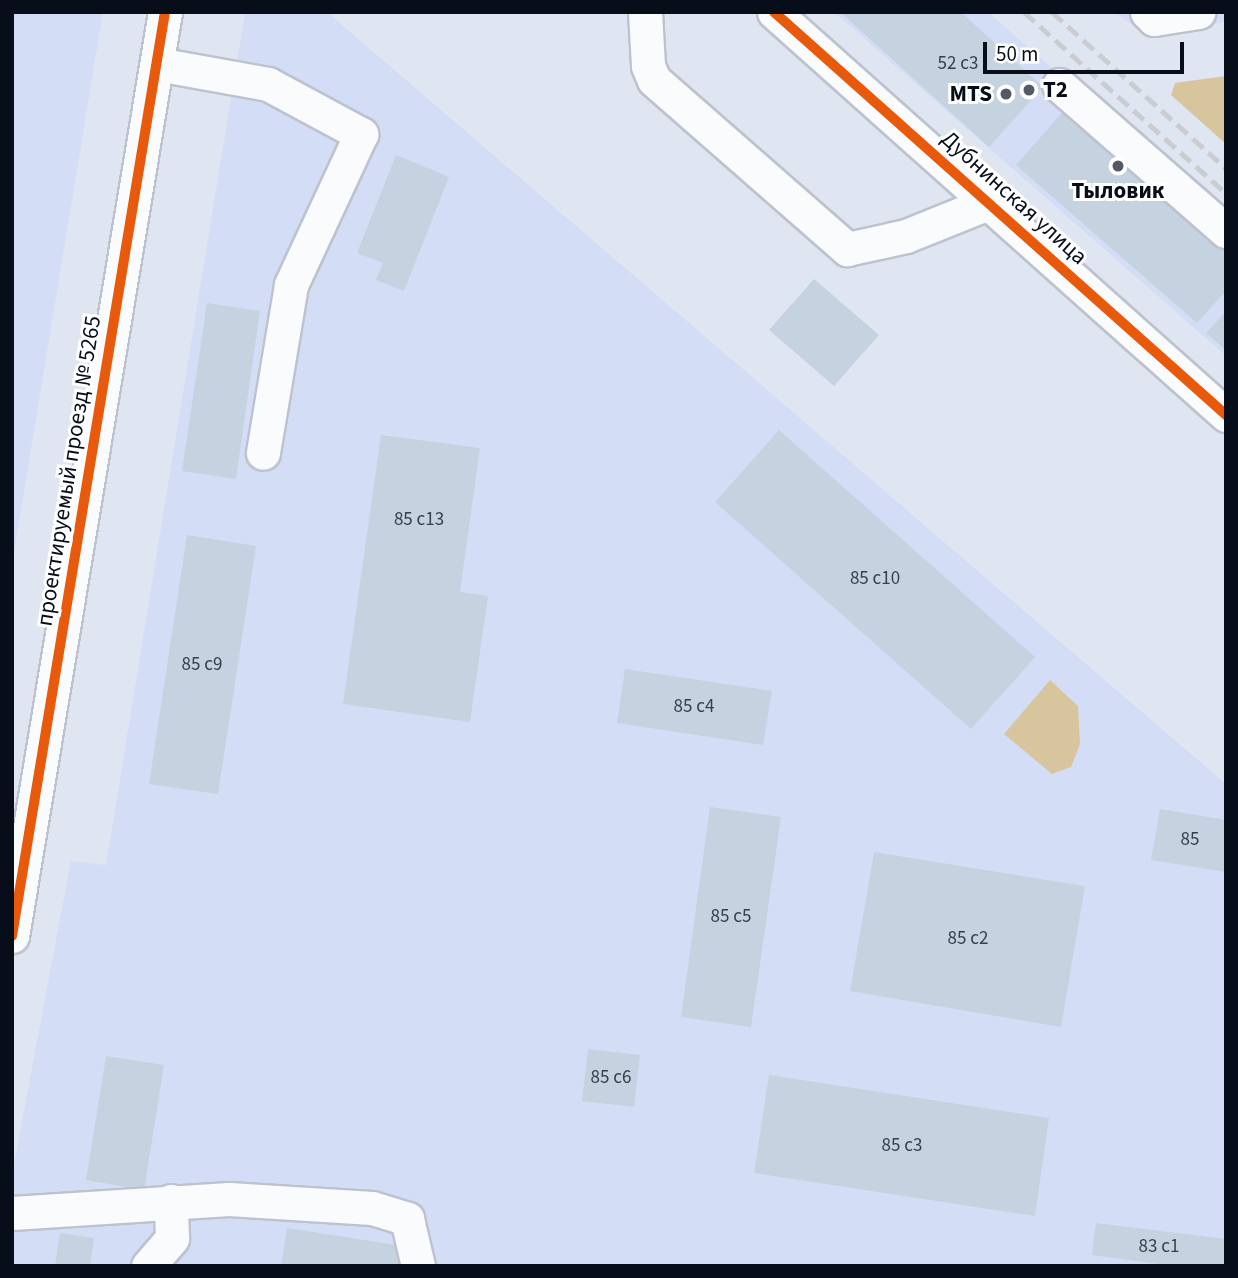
<!DOCTYPE html>
<meta charset="utf-8">
<style>
body{margin:0}
#map{position:relative;width:1238px;height:1278px;overflow:hidden;background:#e0e6f1;font-family:"Source Sans 3",sans-serif}
div>[style]{position:absolute}
.built>*{inset:0;background:#d3def6}
.green>*{inset:0;background:#d7c59d}
.building>*{inset:0;background:#c5d2df}
.roads{filter:drop-shadow(2px 0 #bdc3ce) drop-shadow(-2px 0 #bdc3ce) drop-shadow(0 2px #bdc3ce) drop-shadow(0 -2px #bdc3ce)}
.minor>*{height:33px;margin:-16.5px;padding:0 16.5px;transform-origin:16.5px;border-radius:16.5px;background:#fafbfd}
.rail>*{height:5px;margin-top:-2.5px;transform-origin:0;background:repeating-linear-gradient(90deg,#cbccd1 0 14px,transparent 0 21px)}
.cycleway>*{height:10px;margin:-5px;padding:0 5px;transform-origin:5px;border-radius:5px;background:#e8590c}
.dots>*{width:19px;height:19px;translate:-50% -50%;box-sizing:border-box;border:4px solid #fff;border-radius:50%}
span{translate:-50% -50%;white-space:nowrap;text-align:center;line-height:1.15;-webkit-text-stroke:6px #fff;paint-order:stroke}
.number-label{font-size:19px;color:#383f4c}
.number-label span{-webkit-text-stroke-width:0}
.poi-label{font-size:23px;color:#070d19;font-weight:700}
.left{translate:0 -50%;text-align:left}
.right{translate:-100% -50%;text-align:right}
.street-label{font-size:23px;color:#070d19}
.frame{position:absolute;inset:0;border:14px solid #070d19;pointer-events:none}
.scale{position:absolute;left:983px;top:42px;width:201px;height:32px;box-sizing:border-box;border:4px solid #070d19;border-top:0;padding-left:9px;font-size:21px;line-height:24px;white-space:nowrap;color:#070d19;-webkit-text-stroke:5px #fff;paint-order:stroke}
</style>
<div id="map">
<div class="built">
<i style="clip-path:polygon(12px 12px,103px 12px,12px 565px)"></i>
<i style="clip-path:polygon(245px 12px,327px 12px,1226px 784px,1226px 1266px,12px 1266px,12px 1174px,71px 861px,106px 865px)"></i>
<i style="clip-path:polygon(834px 12px,988px 12px,1226px 221px,1226px 356px)"></i>
<i style="clip-path:polygon(1114px 12px,1226px 12px,1226px 22px,1146px 35px)"></i>
</div>
<div class="green">
<i style="clip-path:polygon(1226px 76px,1226px 144px,1171px 95px,1175px 83px)"></i>
<i style="clip-path:polygon(1050px 680px,1078px 706px,1080px 744px,1071px 767px,1052px 774px,1004px 734px)"></i>
</div>
<div class="building">
<i style="clip-path:polygon(840px 12px,961px 12px,1043px 87px,989px 147px)"></i>
<i style="clip-path:polygon(1068px 106px,1226px 245px,1226px 291px,1197px 323px,1016px 165px)"></i>
<i style="clip-path:polygon(396px 155px,449px 177px,404px 291px,376px 280px,383px 263px,357px 253px)"></i>
<i style="clip-path:polygon(814px 279px,879px 335px,834px 386px,769px 330px)"></i>
<i style="clip-path:polygon(207px 303px,260px 311px,236px 479px,182px 471px)"></i>
<i style="clip-path:polygon(1226px 311px,1226px 350px,1206px 333px)"></i>
<i style="clip-path:polygon(779px 430px,1035px 657px,971px 729px,715px 502px)"></i>
<i style="clip-path:polygon(381px 435px,480px 448px,460px 592px,488px 596px,470px 722px,343px 704px)"></i>
<i style="clip-path:polygon(187px 535px,256px 546px,218px 794px,149px 784px)"></i>
<i style="clip-path:polygon(625px 669px,772px 691px,763px 745px,617px 723px)"></i>
<i style="clip-path:polygon(710px 807px,781px 817px,751px 1027px,681px 1017px)"></i>
<i style="clip-path:polygon(1160px 809px,1226px 820px,1226px 872px,1151px 860px)"></i>
<i style="clip-path:polygon(874px 852px,1085px 886px,1061px 1027px,850px 991px)"></i>
<i style="clip-path:polygon(588px 1049px,640px 1055px,634px 1107px,582px 1101px)"></i>
<i style="clip-path:polygon(106px 1056px,164px 1065px,144px 1190px,86px 1180px)"></i>
<i style="clip-path:polygon(769px 1075px,1049px 1118px,1035px 1216px,754px 1173px)"></i>
<i style="clip-path:polygon(1096px 1223px,1226px 1239px,1226px 1266px,1173px 1266px,1092px 1255px)"></i>
<i style="clip-path:polygon(287px 1228px,409px 1247px,406px 1266px,281px 1266px)"></i>
<i style="clip-path:polygon(60px 1233px,94px 1238px,90px 1266px,55px 1266px)"></i>
</div>
<div class="roads">
<div class="minor">
<i style="left:645px;top:12px;width:54px;rotate:86.8deg"></i>
<i style="left:648px;top:66px;width:15px;rotate:67deg"></i>
<i style="left:654px;top:80px;width:257px;rotate:41.2deg"></i>
<i style="left:847px;top:249px;width:60px;rotate:-12.4deg"></i>
<i style="left:906px;top:236px;width:88px;rotate:-21.9deg"></i>
<i style="left:774px;top:12px;width:606px;rotate:41.72deg"></i>
<i style="left:1147px;top:12px;width:10px;rotate:45deg"></i>
<i style="left:1154px;top:19px;width:45px;rotate:-9deg"></i>
<i style="left:157px;top:64px;width:113px;rotate:10.2deg"></i>
<i style="left:268px;top:84px;width:106px;rotate:28.3deg"></i>
<i style="left:361px;top:134px;width:166px;rotate:114.9deg"></i>
<i style="left:291px;top:285px;width:170px;rotate:99.5deg"></i>
<i style="left:1059px;top:85px;width:222px;rotate:41.2deg"></i>
<i style="left:12px;top:936px;width:937px;rotate:-80.6deg"></i>
<i style="left:12px;top:1213px;width:217px;rotate:-3.7deg"></i>
<i style="left:229px;top:1199px;width:143px;rotate:3.6deg"></i>
<i style="left:372px;top:1208px;width:37px;rotate:17deg"></i>
<i style="left:407px;top:1219px;width:48px;rotate:76.8deg"></i>
<i style="left:148px;top:1266px;width:37px;rotate:-49deg"></i>
<i style="left:172px;top:1238px;width:37px;rotate:-92deg"></i>
</div>
</div>
<div class="rail">
<i style="left:1024px;top:12px;width:271px;rotate:41.9deg"></i>
<i style="left:1052px;top:12px;width:234px;rotate:41.9deg"></i>
</div>
<div class="cycleway">
<i style="left:774px;top:12px;width:606px;rotate:41.72deg"></i>
<i style="left:12px;top:936px;width:937px;rotate:-80.6deg"></i>
</div>
<div class="dots">
<i style="left:1029px;top:90px;background:#535965"></i>
<i style="left:1006px;top:94px;background:#535965"></i>
<i style="left:1118px;top:166px;background:#535965"></i>
</div>
<div class="number-label">
<span style="left:958px;top:64px">52 с3</span>
<span style="left:419px;top:520px">85 с13</span>
<span style="left:875px;top:579px">85 с10</span>
<span style="left:202px;top:665px">85 с9</span>
<span style="left:694px;top:707px">85 с4</span>
<span style="left:1190px;top:840px">85</span>
<span style="left:731px;top:917px">85 с5</span>
<span style="left:968px;top:939px">85 с2</span>
<span style="left:611px;top:1078px">85 с6</span>
<span style="left:902px;top:1146px">85 с3</span>
<span style="left:1159px;top:1247px">83 c1</span>
</div>
<div class="poi-label">
<span class="left" style="left:1043px;top:90px">T2</span>
<span class="right" style="left:992px;top:94px">MTS</span>
<span style="left:1118px;top:191px">Тыловик</span>
</div>
<div class="street-label">
<span style="left:1014px;top:198px;rotate:42deg">Дубнинская улица</span>
<span style="left:69px;top:471px;rotate:-81deg">проектируемый проезд № 5265</span>
</div>
<div class="frame"></div>
<div class="scale">50 m</div>
</div>
